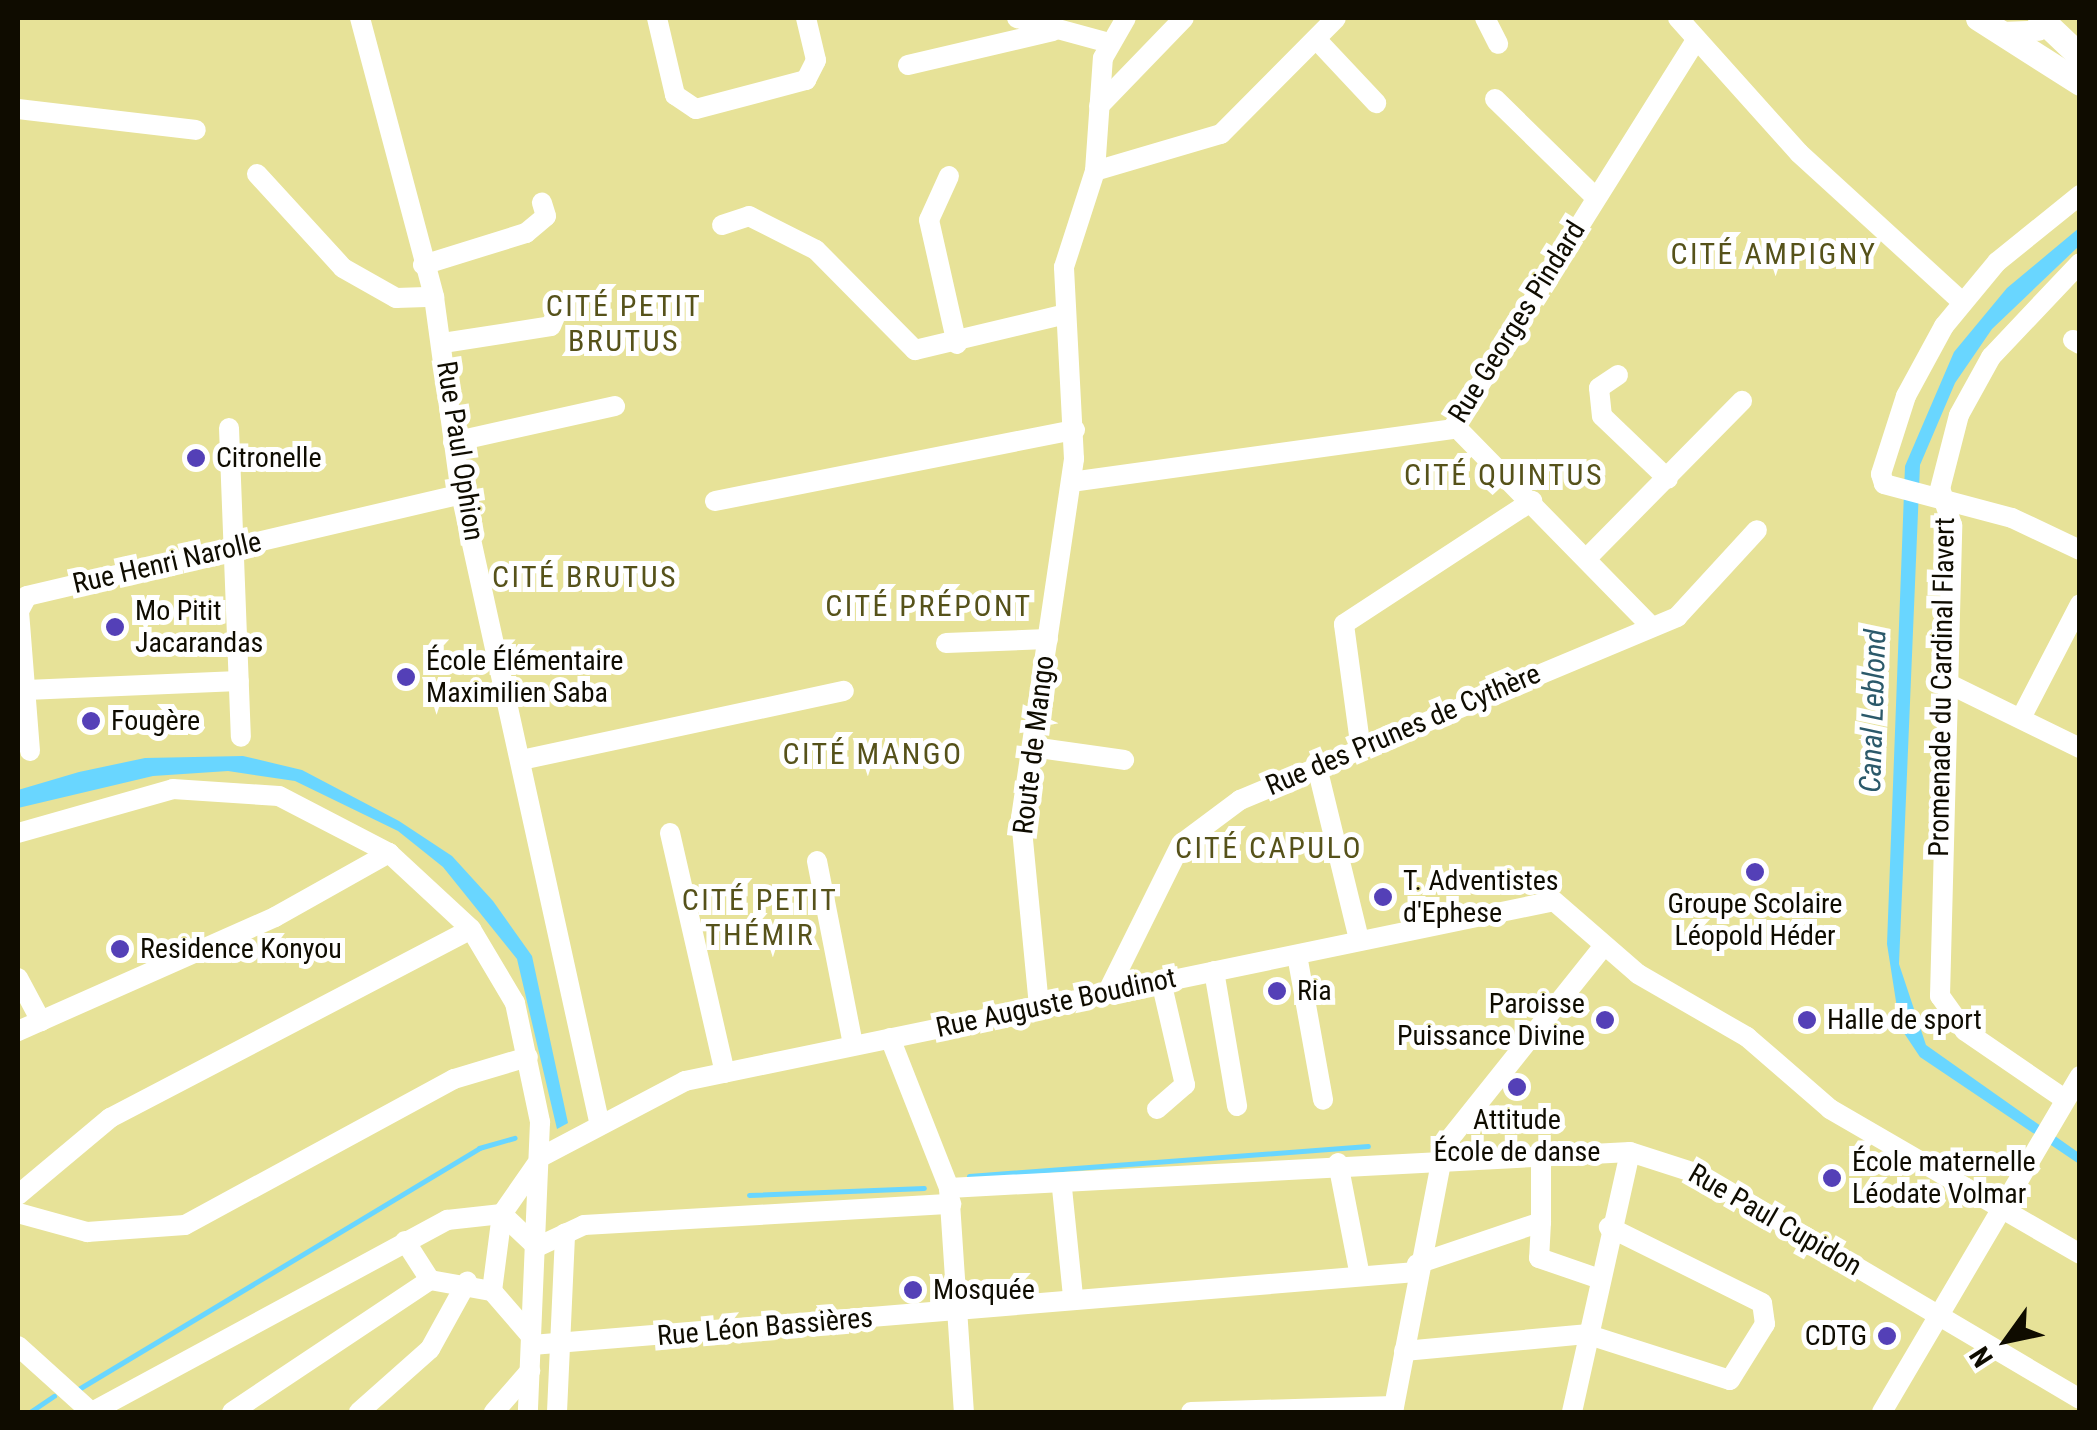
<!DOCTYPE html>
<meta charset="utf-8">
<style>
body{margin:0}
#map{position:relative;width:2097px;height:1430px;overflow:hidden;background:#e7e298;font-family:"Roboto Condensed",sans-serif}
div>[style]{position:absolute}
.water>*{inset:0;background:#69d6ff}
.stream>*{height:5px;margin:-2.5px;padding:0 2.5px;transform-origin:2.5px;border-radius:2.5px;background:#69d6ff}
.minor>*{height:20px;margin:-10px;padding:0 10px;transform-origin:10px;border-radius:10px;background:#fff}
.major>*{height:25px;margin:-12.5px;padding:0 12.5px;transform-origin:12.5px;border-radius:12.5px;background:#fff}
.dots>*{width:28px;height:28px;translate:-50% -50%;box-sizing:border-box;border:5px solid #fff;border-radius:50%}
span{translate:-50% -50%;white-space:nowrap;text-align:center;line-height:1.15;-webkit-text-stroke:10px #fff;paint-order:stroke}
.street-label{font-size:28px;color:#0f0c00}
.poi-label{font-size:28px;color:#0f0c00}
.left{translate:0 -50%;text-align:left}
.right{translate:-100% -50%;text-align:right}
.neighbourhood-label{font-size:30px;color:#56521a;letter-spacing:2.5px}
.water-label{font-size:30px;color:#2b596a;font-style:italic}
.frame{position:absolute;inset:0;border:20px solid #0f0c00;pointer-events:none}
.north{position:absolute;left:1957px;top:1290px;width:100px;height:100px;-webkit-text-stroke:8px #fff;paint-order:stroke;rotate:237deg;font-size:28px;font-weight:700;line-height:40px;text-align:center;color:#0f0c00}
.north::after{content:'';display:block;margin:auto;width:35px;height:45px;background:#0f0c00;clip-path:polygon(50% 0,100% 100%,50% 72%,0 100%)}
</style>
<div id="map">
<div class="water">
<i style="clip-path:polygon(2079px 228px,2079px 246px,1992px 329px,1955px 383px,1920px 465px,1899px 964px,1926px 1045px,2079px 1153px,2079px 1164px,1920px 1057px,1900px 1027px,1887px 944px,1905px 466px,1954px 352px,2007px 288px)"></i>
<i style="clip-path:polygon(243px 756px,302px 770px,399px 821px,452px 856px,493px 901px,532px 956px,568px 1123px,557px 1129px,517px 959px,443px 867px,398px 831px,295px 781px,228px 771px,153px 776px,18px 808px,18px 790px,79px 772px,145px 758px)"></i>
</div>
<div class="stream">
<i style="left:969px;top:1176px;width:400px;rotate:-4.3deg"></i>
<i style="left:749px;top:1195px;width:175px;rotate:-2.3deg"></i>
<i style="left:77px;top:1390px;width:469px;rotate:-31deg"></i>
<i style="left:479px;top:1148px;width:37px;rotate:-16deg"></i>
<i style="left:30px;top:1412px;width:29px;rotate:-34deg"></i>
</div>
<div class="minor">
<i style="left:360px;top:18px;width:289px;rotate:75.1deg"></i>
<i style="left:434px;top:297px;width:199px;rotate:82.2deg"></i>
<i style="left:461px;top:494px;width:642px;rotate:77.59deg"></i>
<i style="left:657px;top:18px;width:79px;rotate:76.8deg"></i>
<i style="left:675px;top:95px;width:25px;rotate:34deg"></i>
<i style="left:696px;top:109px;width:114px;rotate:-14.8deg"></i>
<i style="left:806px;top:80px;width:22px;rotate:-63deg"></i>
<i style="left:816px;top:60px;width:43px;rotate:-103.4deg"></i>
<i style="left:1017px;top:18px;width:95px;rotate:15.2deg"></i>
<i style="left:1485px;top:18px;width:29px;rotate:63deg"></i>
<i style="left:1678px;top:18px;width:181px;rotate:48.1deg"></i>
<i style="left:1799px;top:153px;width:221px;rotate:42.4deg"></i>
<i style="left:2001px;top:32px;width:38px;rotate:-2deg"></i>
<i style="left:1316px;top:39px;width:88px;rotate:46.8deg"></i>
<i style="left:908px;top:65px;width:149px;rotate:-13.2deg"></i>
<i style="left:1495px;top:99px;width:140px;rotate:44.4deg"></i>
<i style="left:1099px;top:106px;width:122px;rotate:-46deg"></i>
<i style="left:18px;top:109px;width:179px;rotate:6.7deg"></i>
<i style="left:1095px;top:171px;width:131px;rotate:-16.4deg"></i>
<i style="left:1221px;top:134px;width:163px;rotate:-45.2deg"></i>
<i style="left:257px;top:174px;width:127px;rotate:47.5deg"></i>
<i style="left:343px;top:268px;width:61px;rotate:29.5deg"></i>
<i style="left:396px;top:298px;width:38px;rotate:-2deg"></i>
<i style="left:949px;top:176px;width:48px;rotate:114.4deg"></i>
<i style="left:929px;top:220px;width:127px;rotate:77.3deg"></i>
<i style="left:2080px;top:195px;width:107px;rotate:141.1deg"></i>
<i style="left:1997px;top:262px;width:83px;rotate:129.6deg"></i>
<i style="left:1944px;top:326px;width:80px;rotate:118.5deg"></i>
<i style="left:1906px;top:396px;width:82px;rotate:107.8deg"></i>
<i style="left:1881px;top:474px;width:10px;rotate:73deg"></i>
<i style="left:1884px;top:484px;width:132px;rotate:14.9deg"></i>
<i style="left:2012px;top:518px;width:75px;rotate:25.2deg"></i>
<i style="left:722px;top:225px;width:28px;rotate:-18deg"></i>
<i style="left:749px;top:216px;width:75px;rotate:26.9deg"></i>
<i style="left:816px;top:250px;width:141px;rotate:45.3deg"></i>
<i style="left:915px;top:350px;width:151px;rotate:-13.4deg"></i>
<i style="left:423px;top:265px;width:108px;rotate:-17.3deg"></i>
<i style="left:526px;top:233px;width:26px;rotate:-40deg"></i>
<i style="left:546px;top:216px;width:14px;rotate:-107deg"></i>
<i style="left:2073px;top:340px;width:8px;rotate:30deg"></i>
<i style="left:443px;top:343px;width:109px;rotate:-8.9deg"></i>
<i style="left:551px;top:326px;width:23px;rotate:-67deg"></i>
<i style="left:1618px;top:375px;width:23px;rotate:146deg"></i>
<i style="left:1599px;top:388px;width:28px;rotate:84deg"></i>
<i style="left:1602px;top:416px;width:91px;rotate:43.7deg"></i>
<i style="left:1455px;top:426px;width:281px;rotate:45.6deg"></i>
<i style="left:229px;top:428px;width:309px;rotate:87.8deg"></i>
<i style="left:453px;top:442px;width:166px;rotate:-12.5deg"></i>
<i style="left:1071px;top:482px;width:385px;rotate:-7.9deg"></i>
<i style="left:1452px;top:429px;width:456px;rotate:-57.9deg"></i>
<i style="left:715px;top:501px;width:367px;rotate:-11.2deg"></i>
<i style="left:1589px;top:556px;width:218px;rotate:-45.4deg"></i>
<i style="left:946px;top:643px;width:102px;rotate:-2.2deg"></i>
<i style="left:1943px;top:681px;width:153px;rotate:26.1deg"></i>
<i style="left:26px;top:690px;width:213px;rotate:-2.4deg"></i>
<i style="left:2021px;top:718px;width:128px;rotate:-62.6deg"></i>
<i style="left:1360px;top:743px;width:120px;rotate:-97.7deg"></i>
<i style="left:1344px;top:624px;width:225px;rotate:-33.2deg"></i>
<i style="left:1032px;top:747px;width:93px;rotate:8deg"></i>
<i style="left:30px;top:751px;width:140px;rotate:-94.5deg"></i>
<i style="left:19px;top:611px;width:17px;rotate:-62deg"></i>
<i style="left:27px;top:596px;width:446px;rotate:-13.2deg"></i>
<i style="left:526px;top:759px;width:325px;rotate:-12.1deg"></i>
<i style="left:1316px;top:763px;width:181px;rotate:76.3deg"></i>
<i style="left:18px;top:833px;width:161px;rotate:-15.8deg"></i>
<i style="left:173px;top:789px;width:106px;rotate:3.8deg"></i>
<i style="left:279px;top:796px;width:124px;rotate:27.4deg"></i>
<i style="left:389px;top:853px;width:112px;rotate:42.8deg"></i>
<i style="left:471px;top:929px;width:86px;rotate:59.3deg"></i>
<i style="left:515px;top:1003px;width:122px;rotate:78.1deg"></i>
<i style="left:540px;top:1122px;width:290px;rotate:92.4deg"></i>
<i style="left:670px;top:833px;width:246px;rotate:77.1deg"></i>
<i style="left:817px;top:861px;width:187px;rotate:78.9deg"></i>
<i style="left:1297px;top:955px;width:147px;rotate:79.8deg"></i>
<i style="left:1214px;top:971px;width:137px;rotate:80.3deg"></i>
<i style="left:18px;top:978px;width:49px;rotate:61.9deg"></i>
<i style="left:1108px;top:991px;width:164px;rotate:-63.6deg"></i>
<i style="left:1181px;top:844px;width:74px;rotate:-36.7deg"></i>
<i style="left:1240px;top:800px;width:474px;rotate:-22.7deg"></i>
<i style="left:1677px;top:617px;width:118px;rotate:-47.4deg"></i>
<i style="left:1039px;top:1006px;width:189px;rotate:-95.5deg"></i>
<i style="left:1021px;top:818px;width:363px;rotate:-81.6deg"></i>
<i style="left:1074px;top:459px;width:192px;rotate:-93deg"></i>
<i style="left:1064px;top:267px;width:101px;rotate:-72.1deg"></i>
<i style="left:1095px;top:171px;width:113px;rotate:-86deg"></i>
<i style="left:1103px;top:58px;width:46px;rotate:-60.1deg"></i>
<i style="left:18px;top:1031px;width:281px;rotate:-23.9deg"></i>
<i style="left:275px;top:917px;width:131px;rotate:-29.3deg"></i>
<i style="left:890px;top:1038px;width:161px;rotate:68.5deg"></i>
<i style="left:949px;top:1188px;width:225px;rotate:86.2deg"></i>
<i style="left:2063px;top:1098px;width:119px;rotate:-145.6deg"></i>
<i style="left:1965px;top:1031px;width:43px;rotate:-125.5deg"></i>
<i style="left:1940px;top:996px;width:471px;rotate:-88.5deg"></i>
<i style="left:1952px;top:525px;width:38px;rotate:-108deg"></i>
<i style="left:1940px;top:489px;width:76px;rotate:-75.6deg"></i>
<i style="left:1959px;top:415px;width:66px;rotate:-61.1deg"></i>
<i style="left:1991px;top:357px;width:129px;rotate:-46.6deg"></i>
<i style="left:1157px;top:1109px;width:37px;rotate:-41deg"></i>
<i style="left:1185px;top:1085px;width:107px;rotate:-103deg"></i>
<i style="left:539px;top:1158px;width:165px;rotate:-27.8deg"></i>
<i style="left:685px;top:1081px;width:887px;rotate:-11.7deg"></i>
<i style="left:1554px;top:901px;width:111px;rotate:41deg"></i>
<i style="left:1638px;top:974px;width:126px;rotate:30deg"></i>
<i style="left:1747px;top:1037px;width:110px;rotate:40.9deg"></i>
<i style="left:1830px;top:1109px;width:289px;rotate:30.1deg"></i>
<i style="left:1338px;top:1163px;width:110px;rotate:79deg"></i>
<i style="left:949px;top:1188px;width:682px;rotate:-3.03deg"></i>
<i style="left:1630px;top:1152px;width:75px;rotate:17.9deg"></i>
<i style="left:1701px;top:1175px;width:440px;rotate:30.6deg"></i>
<i style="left:1062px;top:1188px;width:110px;rotate:84.2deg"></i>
<i style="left:18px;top:1195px;width:120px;rotate:-39.9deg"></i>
<i style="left:110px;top:1118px;width:407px;rotate:-27.6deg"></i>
<i style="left:18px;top:1213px;width:72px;rotate:15.4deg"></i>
<i style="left:87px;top:1232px;width:98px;rotate:-4.1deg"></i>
<i style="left:185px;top:1225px;width:306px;rotate:-28.5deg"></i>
<i style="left:454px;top:1079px;width:77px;rotate:-16.6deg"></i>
<i style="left:502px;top:1214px;width:48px;rotate:43.3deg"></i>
<i style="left:537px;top:1247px;width:52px;rotate:-25.1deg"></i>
<i style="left:584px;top:1225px;width:368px;rotate:-3.3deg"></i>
<i style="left:1541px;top:1222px;width:36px;rotate:93deg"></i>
<i style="left:1539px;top:1258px;width:61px;rotate:19deg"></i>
<i style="left:405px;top:1241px;width:46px;rotate:57.3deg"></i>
<i style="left:1417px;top:1264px;width:131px;rotate:-18.7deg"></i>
<i style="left:1541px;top:1222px;width:64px;rotate:-90deg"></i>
<i style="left:492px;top:1291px;width:78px;rotate:-82.6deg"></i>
<i style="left:532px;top:1345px;width:887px;rotate:-4.72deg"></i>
<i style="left:18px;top:1346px;width:98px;rotate:42.1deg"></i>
<i style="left:1404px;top:1351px;width:183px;rotate:-5.3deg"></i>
<i style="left:1586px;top:1334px;width:151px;rotate:17.7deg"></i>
<i style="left:1730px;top:1380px;width:66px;rotate:-58deg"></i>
<i style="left:1765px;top:1324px;width:21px;rotate:-98deg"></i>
<i style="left:1762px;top:1303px;width:171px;rotate:-153.6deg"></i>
<i style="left:92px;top:1412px;width:404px;rotate:-28.4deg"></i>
<i style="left:447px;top:1220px;width:55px;rotate:-6.2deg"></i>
<i style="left:502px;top:1214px;width:60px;rotate:-55.2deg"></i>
<i style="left:232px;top:1412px;width:238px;rotate:-33.7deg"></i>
<i style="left:430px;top:1280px;width:63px;rotate:10.1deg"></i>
<i style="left:492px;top:1291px;width:60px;rotate:49.1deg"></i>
<i style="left:359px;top:1412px;width:95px;rotate:-41.6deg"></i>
<i style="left:430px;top:1349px;width:77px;rotate:-61.1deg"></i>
<i style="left:494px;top:1412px;width:55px;rotate:-48.7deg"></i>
<i style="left:557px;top:1412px;width:179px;rotate:-87.4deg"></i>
<i style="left:1191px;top:1412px;width:203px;rotate:-1.7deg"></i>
<i style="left:1393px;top:1412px;width:271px;rotate:-79.1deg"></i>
<i style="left:1444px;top:1146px;width:255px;rotate:-51.4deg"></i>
<i style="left:1572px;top:1412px;width:266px;rotate:-77.4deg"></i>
<i style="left:1882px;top:1412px;width:390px;rotate:-59.5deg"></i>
</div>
<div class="major">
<i style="left:1978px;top:18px;width:121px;rotate:32.5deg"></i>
<i style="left:2040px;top:18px;width:55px;rotate:43.5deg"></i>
</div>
<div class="dots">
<i style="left:196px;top:458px;background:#5440b7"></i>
<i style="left:115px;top:627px;background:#5440b7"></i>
<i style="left:406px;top:677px;background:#5440b7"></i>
<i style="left:91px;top:721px;background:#5440b7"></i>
<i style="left:1755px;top:872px;background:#5440b7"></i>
<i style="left:1383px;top:897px;background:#5440b7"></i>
<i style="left:120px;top:949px;background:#5440b7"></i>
<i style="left:1277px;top:991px;background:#5440b7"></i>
<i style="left:1605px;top:1020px;background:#5440b7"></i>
<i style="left:1807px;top:1020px;background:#5440b7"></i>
<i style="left:1517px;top:1087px;background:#5440b7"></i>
<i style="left:1832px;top:1178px;background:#5440b7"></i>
<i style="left:913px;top:1290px;background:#5440b7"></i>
<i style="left:1887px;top:1336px;background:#5440b7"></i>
</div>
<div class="street-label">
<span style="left:1517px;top:322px;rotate:-58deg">Rue Georges Pindard</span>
<span style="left:460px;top:451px;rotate:81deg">Rue Paul Ophion</span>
<span style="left:167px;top:563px;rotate:-13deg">Rue Henri Narolle</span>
<span style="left:1942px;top:687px;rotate:-89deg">Promenade du Cardinal Flavert</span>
<span style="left:1403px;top:730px;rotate:-23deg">Rue des Prunes de Cythère</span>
<span style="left:1034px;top:745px;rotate:-83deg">Route de Mango</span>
<span style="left:1056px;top:1003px;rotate:-12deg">Rue Auguste Boudinot</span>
<span style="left:1775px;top:1220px;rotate:30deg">Rue Paul Cupidon</span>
<span style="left:765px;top:1327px;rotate:-5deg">Rue Léon Bassières</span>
</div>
<div class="poi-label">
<span class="left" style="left:216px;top:458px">Citronelle</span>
<span class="left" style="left:135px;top:627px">Mo Pitit<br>Jacarandas</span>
<span class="left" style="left:426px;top:677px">École Élémentaire<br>Maximilien Saba</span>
<span class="left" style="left:111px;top:721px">Fougère</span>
<span class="left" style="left:1403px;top:897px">T. Adventistes<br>d'Ephese</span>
<span style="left:1755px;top:920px">Groupe Scolaire<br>Léopold Héder</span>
<span class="left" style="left:140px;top:949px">Residence Konyou</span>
<span class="left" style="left:1297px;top:991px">Ria</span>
<span class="right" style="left:1585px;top:1020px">Paroisse<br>Puissance Divine</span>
<span class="left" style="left:1827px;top:1020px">Halle de sport</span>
<span style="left:1517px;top:1136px">Attitude<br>École de danse</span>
<span class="left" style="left:1852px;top:1178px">École maternelle<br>Léodate Volmar</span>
<span class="left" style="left:933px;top:1290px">Mosquée</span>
<span class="right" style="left:1867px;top:1336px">CDTG</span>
</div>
<div class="neighbourhood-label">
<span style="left:1774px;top:254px">CITÉ AMPIGNY</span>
<span style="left:624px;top:323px">CITÉ PETIT<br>BRUTUS</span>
<span style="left:1504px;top:475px">CITÉ QUINTUS</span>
<span style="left:585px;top:577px">CITÉ BRUTUS</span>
<span style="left:929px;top:606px">CITÉ PRÉPONT</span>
<span style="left:873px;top:754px">CITÉ MANGO</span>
<span style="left:1269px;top:848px">CITÉ CAPULO</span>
<span style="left:760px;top:917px">CITÉ PETIT<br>THÉMIR</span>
</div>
<div class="water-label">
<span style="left:1873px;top:711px;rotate:-88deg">Canal Leblond</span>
</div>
<div class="frame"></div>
<div class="north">N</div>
</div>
